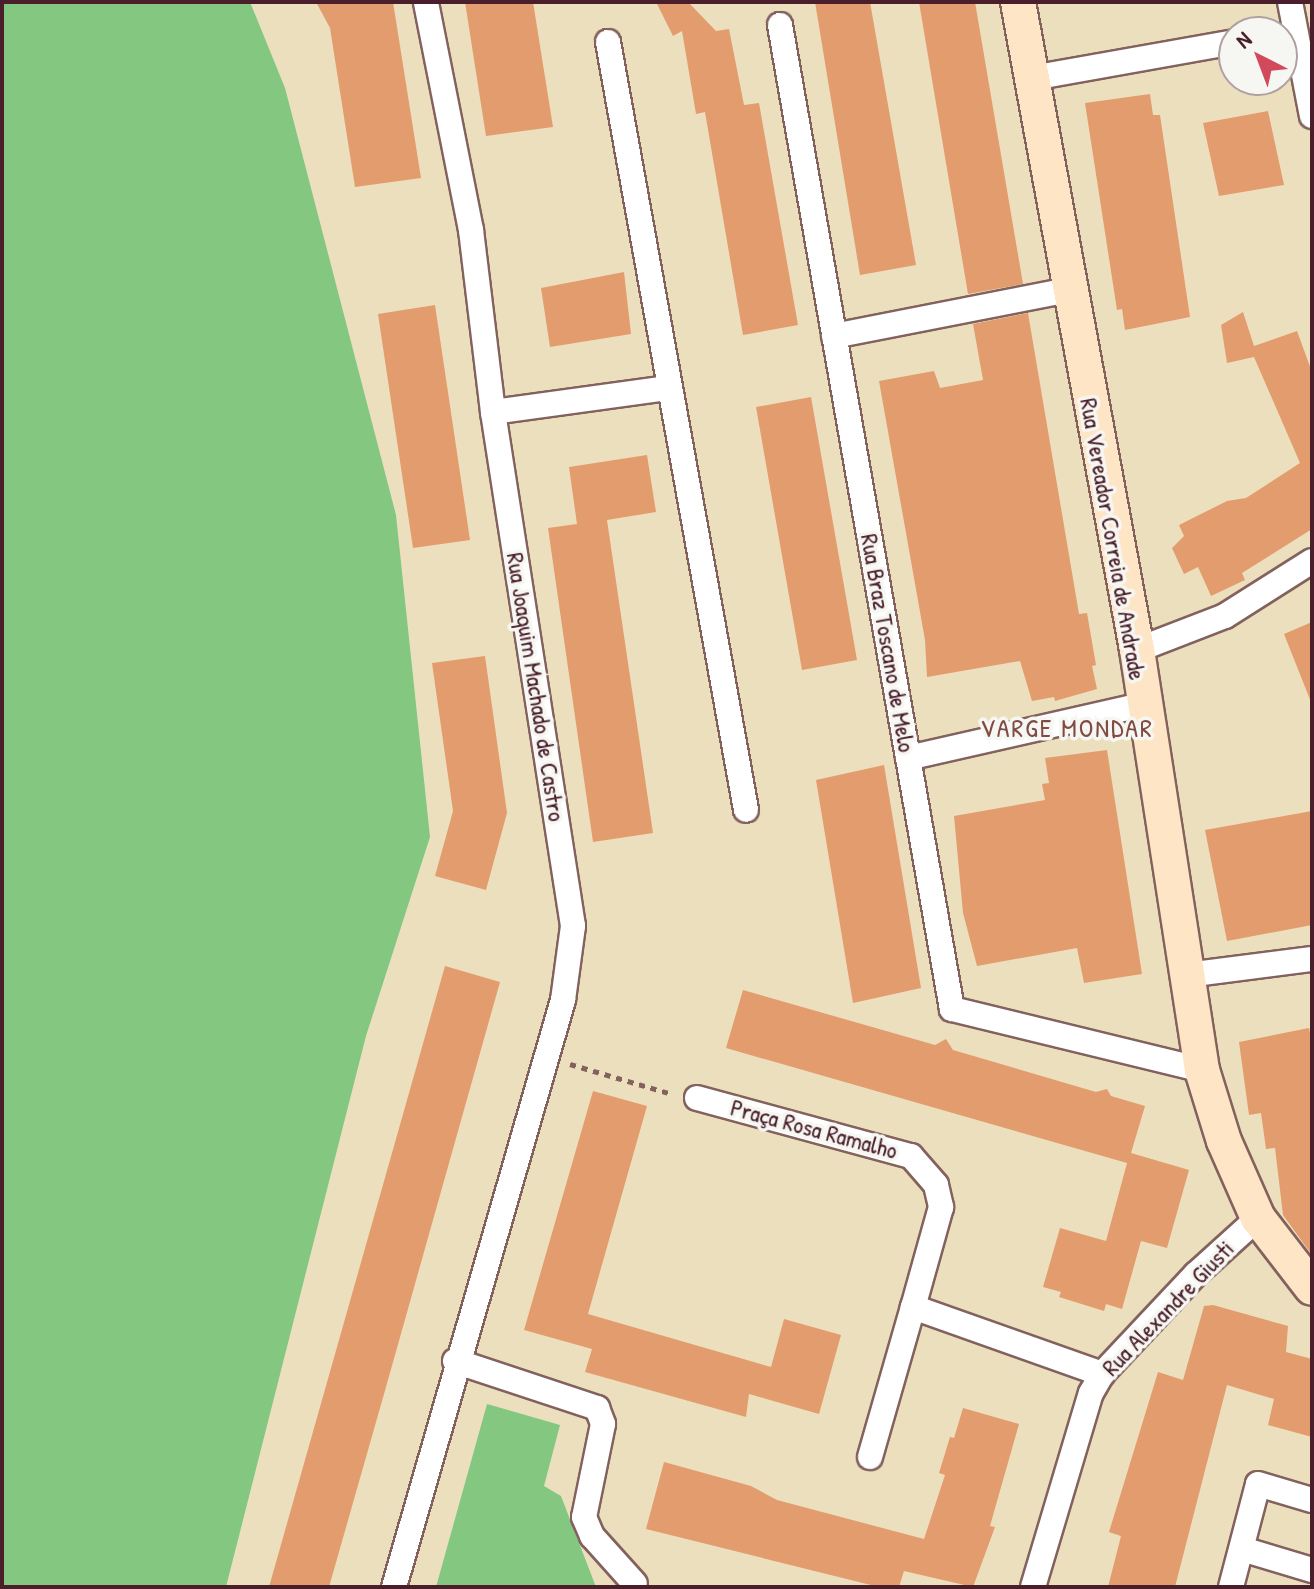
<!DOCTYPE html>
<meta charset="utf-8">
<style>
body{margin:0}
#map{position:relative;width:1314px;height:1589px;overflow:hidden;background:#ecdfbe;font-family:"Patrick Hand",sans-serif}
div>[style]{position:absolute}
.green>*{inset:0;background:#84c780}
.building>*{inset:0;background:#e39c6e}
.path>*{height:5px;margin-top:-2.5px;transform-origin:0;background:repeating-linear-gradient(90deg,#83625e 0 6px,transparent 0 12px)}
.roads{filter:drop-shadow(2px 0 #83625e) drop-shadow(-2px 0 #83625e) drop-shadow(0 2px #83625e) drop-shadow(0 -2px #83625e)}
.street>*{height:24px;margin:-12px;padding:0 12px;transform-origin:12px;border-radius:12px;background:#fff}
.secondary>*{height:34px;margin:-17px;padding:0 17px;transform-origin:17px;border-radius:17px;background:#fde5c5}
span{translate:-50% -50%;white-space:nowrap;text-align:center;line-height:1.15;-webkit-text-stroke:7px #f6f6f2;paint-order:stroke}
.street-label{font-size:24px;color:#4a1f2b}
.neighbourhood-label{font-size:26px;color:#804b42;letter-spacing:2px}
.frame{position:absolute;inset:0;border:4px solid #4a1f2b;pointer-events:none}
.north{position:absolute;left:1218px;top:16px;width:80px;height:80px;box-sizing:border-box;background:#f6f6f2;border:2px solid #b1a0a2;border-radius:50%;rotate:318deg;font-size:22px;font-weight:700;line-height:32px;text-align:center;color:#4a1f2b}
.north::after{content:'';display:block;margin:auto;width:28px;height:36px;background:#d1495b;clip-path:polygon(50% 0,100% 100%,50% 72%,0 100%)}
</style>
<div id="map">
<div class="green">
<i style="clip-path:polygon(2px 2px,250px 2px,285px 88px,396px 515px,430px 837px,366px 1036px,226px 1587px,2px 1587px)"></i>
<i style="clip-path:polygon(487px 1404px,560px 1425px,544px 1486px,561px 1496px,596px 1587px,436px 1587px)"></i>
</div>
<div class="building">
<i style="clip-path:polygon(316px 2px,393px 2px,421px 178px,355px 187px,330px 28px)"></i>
<i style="clip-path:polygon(465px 2px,533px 2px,553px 127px,486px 136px)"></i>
<i style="clip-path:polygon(656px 2px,688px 2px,716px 31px,729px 29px,744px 105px,759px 103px,798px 325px,743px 335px,705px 112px,696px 114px,682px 31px,673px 36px)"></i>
<i style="clip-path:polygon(815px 2px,870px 2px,916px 265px,860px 275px)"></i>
<i style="clip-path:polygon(919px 2px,975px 2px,1023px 284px,968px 294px)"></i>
<i style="clip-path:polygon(1150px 94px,1153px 115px,1160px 115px,1190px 317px,1125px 330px,1122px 309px,1117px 310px,1085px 103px)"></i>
<i style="clip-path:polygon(1268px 111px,1284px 185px,1219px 196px,1203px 123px)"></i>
<i style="clip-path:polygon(624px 272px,631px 334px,550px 347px,541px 288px)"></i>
<i style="clip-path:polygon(435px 305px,470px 540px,413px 548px,378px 314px)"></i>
<i style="clip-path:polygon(1243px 312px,1254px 346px,1297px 331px,1312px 372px,1312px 529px,1242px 573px,1245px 580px,1211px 596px,1198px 567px,1184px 574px,1172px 548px,1184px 536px,1179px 525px,1227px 501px,1246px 498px,1300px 463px,1254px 357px,1227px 363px,1221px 325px)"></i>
<i style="clip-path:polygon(1028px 313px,1079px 614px,1087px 613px,1096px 665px,1092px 666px,1097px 689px,1055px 701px,1054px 697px,1032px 701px,1020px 661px,927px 677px,925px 640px,879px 381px,934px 371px,940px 388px,983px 380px,973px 324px)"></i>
<i style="clip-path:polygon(811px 397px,857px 660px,802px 670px,756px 407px)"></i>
<i style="clip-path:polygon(647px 455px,656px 512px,607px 520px,653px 833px,593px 842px,548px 528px,577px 524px,569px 467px)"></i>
<i style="clip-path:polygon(1312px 622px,1312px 702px,1311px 702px,1284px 634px)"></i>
<i style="clip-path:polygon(485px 656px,507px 813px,486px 890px,435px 876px,453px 811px,432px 663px)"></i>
<i style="clip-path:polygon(1107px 750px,1142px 974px,1084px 983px,1077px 948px,977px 966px,963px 913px,954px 816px,1045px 800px,1042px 784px,1049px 783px,1045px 758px)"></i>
<i style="clip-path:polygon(884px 765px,921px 988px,853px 1003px,816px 780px)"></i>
<i style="clip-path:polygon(1312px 811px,1312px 925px,1227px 941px,1205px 830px)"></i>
<i style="clip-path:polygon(445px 966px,500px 982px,386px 1387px,329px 1587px,269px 1587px)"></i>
<i style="clip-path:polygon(743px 990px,935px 1045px,946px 1039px,953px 1050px,1096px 1092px,1107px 1089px,1111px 1096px,1145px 1106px,1131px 1153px,1189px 1170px,1167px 1248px,1141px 1241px,1122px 1309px,1106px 1304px,1104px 1311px,1059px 1297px,1061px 1292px,1043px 1287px,1060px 1228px,1106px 1241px,1127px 1163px,726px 1048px)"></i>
<i style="clip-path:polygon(1309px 1028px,1312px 1042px,1312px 1255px,1283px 1215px,1275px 1148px,1266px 1149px,1261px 1113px,1249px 1115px,1239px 1042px)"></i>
<i style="clip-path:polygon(593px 1091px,647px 1106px,588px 1314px,771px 1367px,784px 1319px,841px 1335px,819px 1414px,749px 1394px,746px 1417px,585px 1372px,592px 1349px,524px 1330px)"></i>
<i style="clip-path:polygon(1213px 1305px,1288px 1326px,1286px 1352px,1312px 1359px,1312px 1437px,1268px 1425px,1274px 1399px,1227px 1385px,1175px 1587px,1108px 1587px,1121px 1536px,1109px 1532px,1158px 1372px,1183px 1380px,1204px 1306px)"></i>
<i style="clip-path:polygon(963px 1408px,1019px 1424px,990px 1526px,995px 1527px,973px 1587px,904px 1571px,899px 1587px,879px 1587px,646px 1529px,664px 1462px,751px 1486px,777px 1500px,924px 1539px,945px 1475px,939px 1473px,950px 1437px,954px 1438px)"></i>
</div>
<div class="path">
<i style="left:570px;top:1064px;width:106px;rotate:16.4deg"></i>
</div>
<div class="roads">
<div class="street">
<i style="left:1290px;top:2px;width:116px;rotate:79.1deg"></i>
<i style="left:780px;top:25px;width:999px;rotate:80.09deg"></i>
<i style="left:952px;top:1009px;width:257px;rotate:13.7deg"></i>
<i style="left:608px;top:42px;width:780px;rotate:79.81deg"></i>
<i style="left:1032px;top:78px;width:205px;rotate:-10.1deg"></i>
<i style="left:834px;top:336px;width:238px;rotate:-11.1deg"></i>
<i style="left:493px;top:412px;width:178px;rotate:-7.8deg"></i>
<i style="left:1137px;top:650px;width:94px;rotate:-21.1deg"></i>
<i style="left:1225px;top:616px;width:103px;rotate:-32.3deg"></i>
<i style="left:908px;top:758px;width:240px;rotate:-12.8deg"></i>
<i style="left:1187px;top:975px;width:126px;rotate:-7.3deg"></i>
<i style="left:697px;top:1098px;width:222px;rotate:15.2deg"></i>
<i style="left:911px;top:1156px;width:38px;rotate:49deg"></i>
<i style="left:936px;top:1185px;width:23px;rotate:77deg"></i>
<i style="left:941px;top:1207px;width:104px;rotate:105.6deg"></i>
<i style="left:913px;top:1307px;width:201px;rotate:19.5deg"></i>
<i style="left:455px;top:1361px;width:150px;rotate:18.3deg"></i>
<i style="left:597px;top:1408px;width:17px;rotate:69deg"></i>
<i style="left:603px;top:1424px;width:95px;rotate:101.5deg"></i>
<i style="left:584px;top:1517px;width:21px;rotate:67deg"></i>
<i style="left:592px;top:1536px;width:64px;rotate:48.1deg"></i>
<i style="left:870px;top:1457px;width:156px;rotate:-74deg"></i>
<i style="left:1242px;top:1549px;width:73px;rotate:16.7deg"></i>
<i style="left:394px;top:1587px;width:611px;rotate:-73.94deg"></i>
<i style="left:563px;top:1000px;width:75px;rotate:-82.3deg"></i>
<i style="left:573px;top:926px;width:520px;rotate:-98.85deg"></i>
<i style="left:493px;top:412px;width:183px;rotate:-96.9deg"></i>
<i style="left:471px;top:230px;width:232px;rotate:-101.2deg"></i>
<i style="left:1033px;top:1587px;width:202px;rotate:-73.4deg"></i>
<i style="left:1091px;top:1393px;width:22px;rotate:-60deg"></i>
<i style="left:1102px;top:1374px;width:137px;rotate:-46.8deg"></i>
<i style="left:1196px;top:1274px;width:84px;rotate:-42.1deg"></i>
<i style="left:1231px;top:1587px;width:106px;rotate:-75.3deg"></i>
<i style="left:1258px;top:1484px;width:56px;rotate:16.5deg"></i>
</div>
<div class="secondary">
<i style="left:1018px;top:2px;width:659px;rotate:79.59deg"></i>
<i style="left:1137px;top:650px;width:425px;rotate:81.2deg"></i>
<i style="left:1202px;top:1070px;width:74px;rotate:72.8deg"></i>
<i style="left:1224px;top:1141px;width:84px;rotate:66.2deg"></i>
<i style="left:1258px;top:1218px;width:88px;rotate:52.4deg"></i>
</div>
</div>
<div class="street-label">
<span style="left:1113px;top:539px;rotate:80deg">Rua Vereador Correia de Andrade</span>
<span style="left:888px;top:643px;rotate:80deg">Rua Braz Toscano de Melo</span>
<span style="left:536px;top:687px;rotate:81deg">Rua Joaquim Machado de Castro</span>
<span style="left:814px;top:1129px;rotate:15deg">Praça Rosa Ramalho</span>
<span style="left:1168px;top:1308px;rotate:-46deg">Rua Alexandre Giusti</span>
</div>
<div class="neighbourhood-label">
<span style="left:1067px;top:728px">VARGE MONDAR</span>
</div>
<div class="frame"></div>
<div class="north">N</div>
</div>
